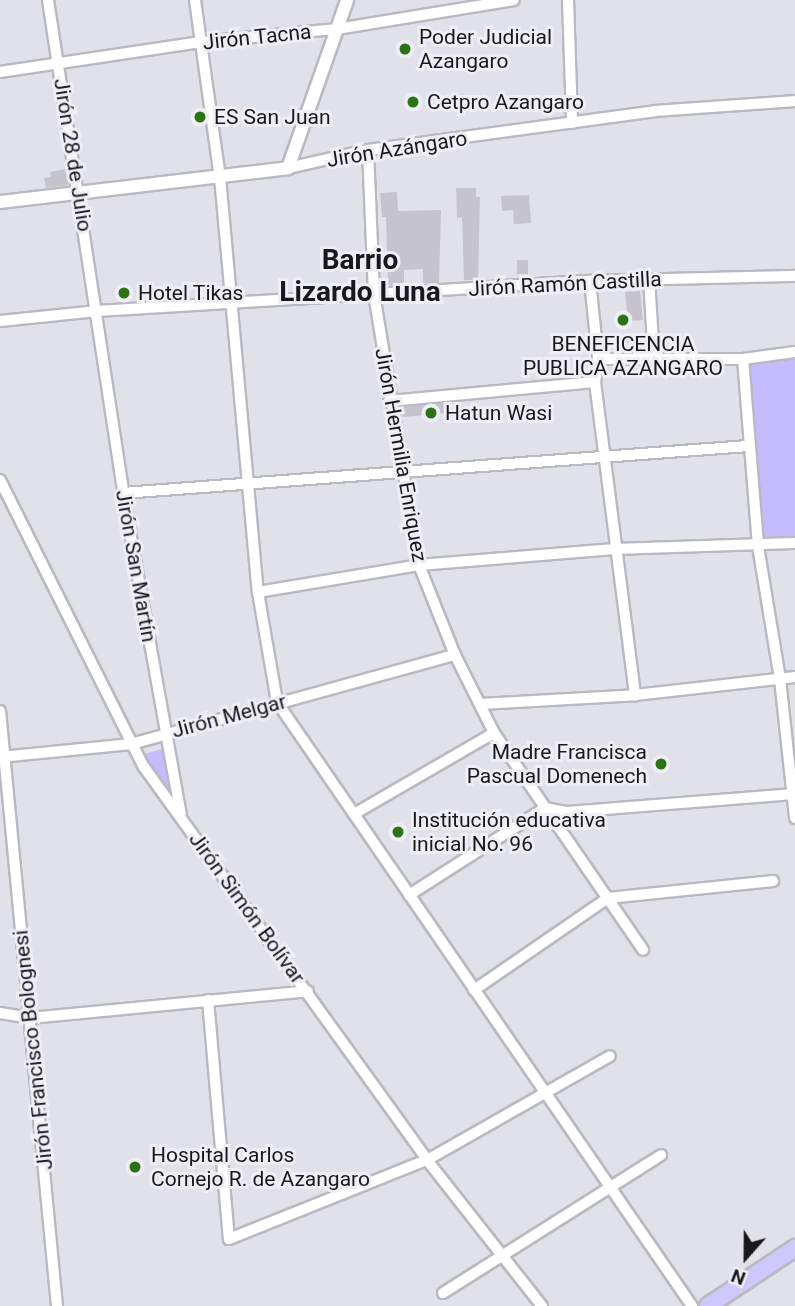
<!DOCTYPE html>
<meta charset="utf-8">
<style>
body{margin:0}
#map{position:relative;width:795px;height:1306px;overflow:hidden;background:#e1e1e9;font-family:Roboto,sans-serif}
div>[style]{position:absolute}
.green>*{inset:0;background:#c4bcfd}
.building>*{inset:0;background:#c5c4cc}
.roads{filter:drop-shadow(2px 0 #bab9c2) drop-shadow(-2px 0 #bab9c2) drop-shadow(0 2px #bab9c2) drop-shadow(0 -2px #bab9c2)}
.minor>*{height:10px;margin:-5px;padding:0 5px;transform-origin:5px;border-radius:5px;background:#fff}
.tertiary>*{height:12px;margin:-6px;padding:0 6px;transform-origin:6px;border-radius:6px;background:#fff}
.trunk>*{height:16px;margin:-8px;padding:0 8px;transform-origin:8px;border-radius:8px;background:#cfc8fc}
.dots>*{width:19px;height:19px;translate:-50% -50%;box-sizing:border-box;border:4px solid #efeef7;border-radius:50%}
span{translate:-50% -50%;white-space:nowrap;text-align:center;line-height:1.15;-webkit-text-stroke:6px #efeef7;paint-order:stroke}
.street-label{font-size:21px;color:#19191c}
.poi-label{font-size:21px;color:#19191c}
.left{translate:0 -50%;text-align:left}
.right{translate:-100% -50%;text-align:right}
.district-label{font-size:28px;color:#19191c;font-weight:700}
.north{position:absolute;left:711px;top:1222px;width:70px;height:70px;-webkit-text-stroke:5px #efeef7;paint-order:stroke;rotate:201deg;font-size:19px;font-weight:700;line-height:28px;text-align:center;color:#19191c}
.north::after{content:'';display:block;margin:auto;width:24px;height:32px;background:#19191c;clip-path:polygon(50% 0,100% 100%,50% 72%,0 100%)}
</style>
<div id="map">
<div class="green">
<i style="clip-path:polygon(795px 355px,795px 543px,758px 546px,743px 359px)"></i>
<i style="clip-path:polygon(169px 747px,180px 812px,141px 755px)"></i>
</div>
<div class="building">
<i style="clip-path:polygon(66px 169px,69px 185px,46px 188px,44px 178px,51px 177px,50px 172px)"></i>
<i style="clip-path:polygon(456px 188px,476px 188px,476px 197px,480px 197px,478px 280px,464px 280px,462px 217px,457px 218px)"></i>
<i style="clip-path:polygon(397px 192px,398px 211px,441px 210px,439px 283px,423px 283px,423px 269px,404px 270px,404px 285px,388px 286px,386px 217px,382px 217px,380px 193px)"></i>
<i style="clip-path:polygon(529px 195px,531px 223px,514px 224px,513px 210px,502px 211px,501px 196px)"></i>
<i style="clip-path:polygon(517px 260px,528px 260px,528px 274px,517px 274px)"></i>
<i style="clip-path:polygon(640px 291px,643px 320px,628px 321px,625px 292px)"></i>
<i style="clip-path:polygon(446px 403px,447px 413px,403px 417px,402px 407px)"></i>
</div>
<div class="roads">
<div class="minor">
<i style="left:48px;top:0;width:499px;rotate:81.3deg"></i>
<i style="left:123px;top:493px;width:326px;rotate:79.8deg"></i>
<i style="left:195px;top:0;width:179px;rotate:82deg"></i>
<i style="left:220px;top:177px;width:417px;rotate:84.8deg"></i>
<i style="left:258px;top:592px;width:112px;rotate:80.2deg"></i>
<i style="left:277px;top:702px;width:733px;rotate:55.51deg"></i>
<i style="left:568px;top:0;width:123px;rotate:88.1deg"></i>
<i style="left:0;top:72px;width:203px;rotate:-8.5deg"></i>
<i style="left:201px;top:42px;width:137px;rotate:-5.5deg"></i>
<i style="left:337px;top:29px;width:179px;rotate:-9.3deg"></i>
<i style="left:368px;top:150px;width:144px;rotate:87.6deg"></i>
<i style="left:374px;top:294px;width:275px;rotate:80.6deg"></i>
<i style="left:419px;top:565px;width:97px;rotate:68.2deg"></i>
<i style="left:455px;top:655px;width:87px;rotate:63.4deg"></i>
<i style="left:494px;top:733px;width:263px;rotate:55.5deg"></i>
<i style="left:288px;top:168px;width:82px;rotate:-12.7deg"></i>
<i style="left:368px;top:150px;width:291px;rotate:-7.7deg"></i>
<i style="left:656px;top:111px;width:139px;rotate:-4.1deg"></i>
<i style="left:649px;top:279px;width:80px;rotate:86.4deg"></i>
<i style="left:590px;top:281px;width:78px;rotate:84.1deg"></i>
<i style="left:598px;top:359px;width:23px;rotate:97deg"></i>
<i style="left:595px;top:382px;width:316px;rotate:82.7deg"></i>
<i style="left:0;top:321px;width:98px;rotate:-5.9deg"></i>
<i style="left:97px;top:311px;width:494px;rotate:-3.5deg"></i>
<i style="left:590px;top:281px;width:205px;rotate:-1.4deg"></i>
<i style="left:598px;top:359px;width:145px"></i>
<i style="left:743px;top:359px;width:52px;rotate:-7.7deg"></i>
<i style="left:743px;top:359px;width:188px;rotate:85.4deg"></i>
<i style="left:758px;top:546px;width:135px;rotate:80.6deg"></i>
<i style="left:780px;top:679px;width:140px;rotate:83.8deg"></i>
<i style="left:389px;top:401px;width:207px;rotate:-5.3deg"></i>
<i style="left:0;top:480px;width:321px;rotate:63.4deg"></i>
<i style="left:144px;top:767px;width:484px;rotate:54.2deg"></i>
<i style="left:427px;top:1160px;width:186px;rotate:51.8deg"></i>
<i style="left:123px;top:493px;width:627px;rotate:-4.3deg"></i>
<i style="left:258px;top:592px;width:163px;rotate:-9.5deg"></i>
<i style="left:419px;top:565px;width:196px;rotate:-4.7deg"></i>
<i style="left:614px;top:549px;width:181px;rotate:-1.9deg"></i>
<i style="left:481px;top:704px;width:154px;rotate:-3.3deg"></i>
<i style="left:635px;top:695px;width:161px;rotate:-6.4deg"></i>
<i style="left:0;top:711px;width:598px;rotate:84.53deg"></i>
<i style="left:1px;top:757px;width:131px;rotate:-5.7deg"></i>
<i style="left:131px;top:744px;width:336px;rotate:-15.4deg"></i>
<i style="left:354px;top:814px;width:162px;rotate:-30.1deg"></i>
<i style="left:409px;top:895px;width:161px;rotate:-32.6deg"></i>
<i style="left:545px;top:808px;width:21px;rotate:11deg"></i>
<i style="left:566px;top:812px;width:230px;rotate:-4.5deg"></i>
<i style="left:474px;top:990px;width:163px;rotate:-34.5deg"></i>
<i style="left:608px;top:898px;width:166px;rotate:-5.9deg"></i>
<i style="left:208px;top:1000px;width:240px;rotate:85deg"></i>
<i style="left:229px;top:1239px;width:213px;rotate:-21.8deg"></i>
<i style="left:427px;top:1160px;width:210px;rotate:-29.6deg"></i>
<i style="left:0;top:1013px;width:30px;rotate:9deg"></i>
<i style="left:30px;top:1018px;width:279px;rotate:-5.5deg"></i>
<i style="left:443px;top:1293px;width:258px;rotate:-32.3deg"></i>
</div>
<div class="tertiary">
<i style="left:0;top:202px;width:290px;rotate:-6.7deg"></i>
<i style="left:288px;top:168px;width:178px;rotate:-70.6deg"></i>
</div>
<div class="trunk">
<i style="left:708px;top:1306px;width:105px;rotate:-33.7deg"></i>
</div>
</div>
<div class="dots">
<i style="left:405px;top:49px;background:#2c7315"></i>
<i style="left:413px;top:102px;background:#2c7315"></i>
<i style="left:200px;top:117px;background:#2c7315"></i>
<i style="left:124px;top:293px;background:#2c7315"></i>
<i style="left:623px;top:320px;background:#2c7315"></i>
<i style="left:431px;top:413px;background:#2c7315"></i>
<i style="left:661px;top:764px;background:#2c7315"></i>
<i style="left:398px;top:832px;background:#2c7315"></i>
<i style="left:135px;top:1167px;background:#2c7315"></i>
</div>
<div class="street-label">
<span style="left:257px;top:37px;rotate:-6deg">Jirón Tacna</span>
<span style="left:397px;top:149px;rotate:-9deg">Jirón Azángaro</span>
<span style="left:73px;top:155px;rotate:81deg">Jirón 28 de Julio</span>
<span style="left:565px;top:284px;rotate:-3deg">Jirón Ramón Castilla</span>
<span style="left:401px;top:455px;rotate:80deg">Jirón Hermilia Enriquez</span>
<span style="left:136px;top:566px;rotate:80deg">Jirón San Martín</span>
<span style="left:229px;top:716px;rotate:-15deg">Jirón Melgar</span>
<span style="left:247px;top:908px;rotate:54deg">Jirón Simón Bolívar</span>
<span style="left:33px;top:1050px;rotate:-96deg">Jirón Francisco Bolognesi</span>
</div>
<div class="poi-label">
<span class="left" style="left:419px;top:49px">Poder Judicial<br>Azangaro</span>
<span class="left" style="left:427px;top:102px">Cetpro Azangaro</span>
<span class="left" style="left:214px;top:117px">ES San Juan</span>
<span class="left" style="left:138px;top:293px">Hotel Tikas</span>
<span style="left:623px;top:356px">BENEFICENCIA<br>PUBLICA AZANGARO</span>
<span class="left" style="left:445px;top:413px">Hatun Wasi</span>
<span class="right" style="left:647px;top:764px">Madre Francisca<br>Pascual Domenech</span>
<span class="left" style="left:412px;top:832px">Institución educativa<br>inicial No. 96</span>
<span class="left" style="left:151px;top:1167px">Hospital Carlos<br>Cornejo R. de Azangaro</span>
</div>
<div class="district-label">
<span style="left:360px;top:276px">Barrio<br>Lizardo Luna</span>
</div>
<div class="north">N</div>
</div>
